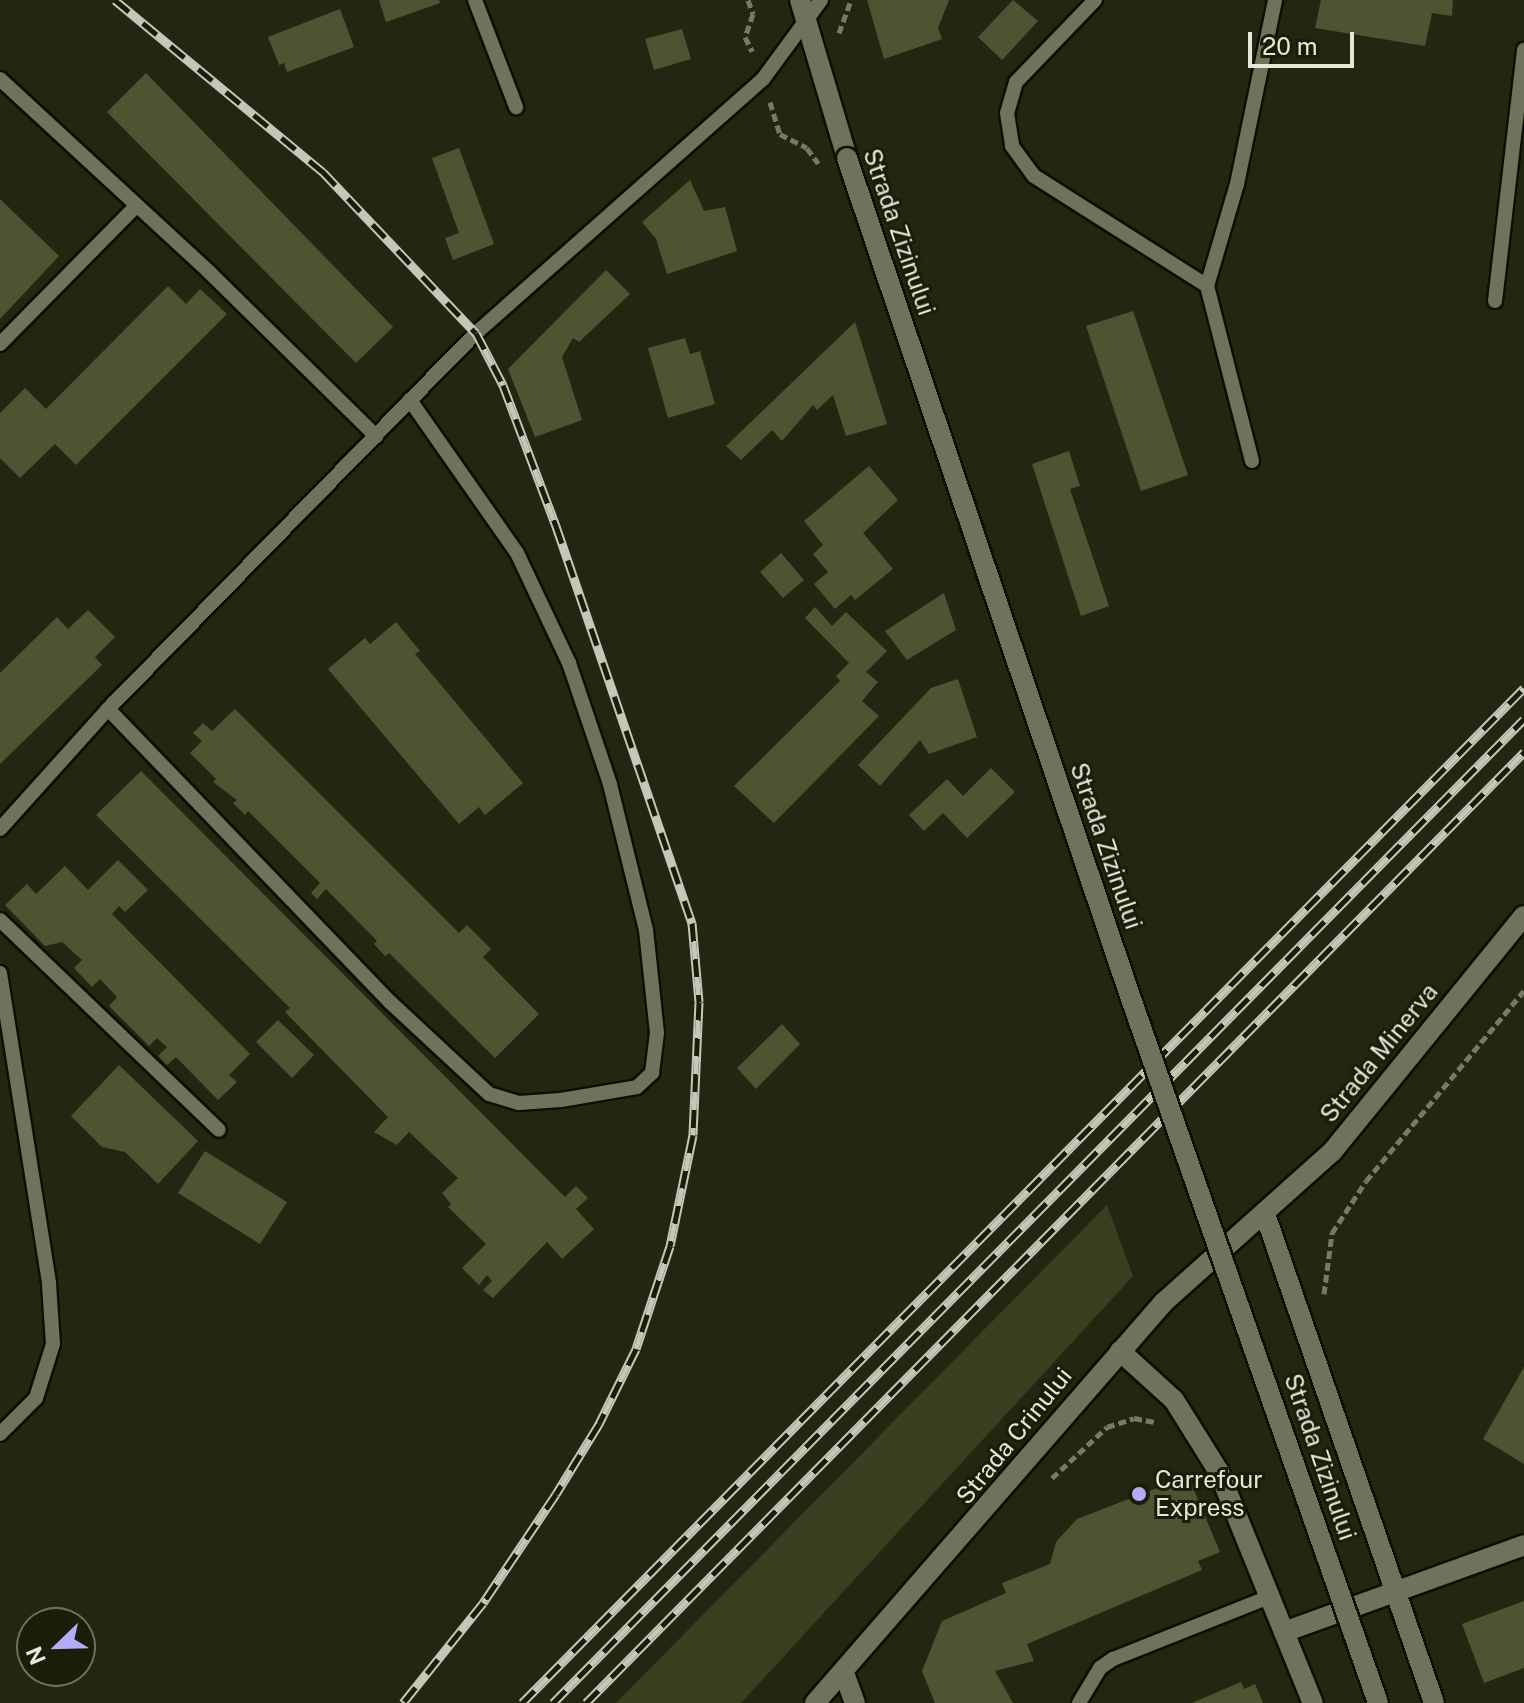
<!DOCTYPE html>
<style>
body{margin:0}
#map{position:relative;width:1524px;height:1703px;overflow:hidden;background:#232712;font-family:"Public Sans",sans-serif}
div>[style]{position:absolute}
.green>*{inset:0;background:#3a3f20}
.building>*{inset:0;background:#4e5432}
.path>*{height:5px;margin-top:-2.5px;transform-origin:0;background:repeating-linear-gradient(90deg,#767a68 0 8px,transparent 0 12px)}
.roads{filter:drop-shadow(2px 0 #0d1000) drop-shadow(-2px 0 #0d1000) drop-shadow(0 2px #0d1000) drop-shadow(0 -2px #0d1000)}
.service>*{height:14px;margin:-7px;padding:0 7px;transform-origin:7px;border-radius:7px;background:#6e735b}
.minor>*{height:20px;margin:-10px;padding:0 10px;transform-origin:10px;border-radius:10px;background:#6e735b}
.tertiary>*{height:20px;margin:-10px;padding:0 10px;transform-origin:10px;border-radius:10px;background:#6e735b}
.secondary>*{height:20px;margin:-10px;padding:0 10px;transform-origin:10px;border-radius:10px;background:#6e735b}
.rail>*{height:9px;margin-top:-4.5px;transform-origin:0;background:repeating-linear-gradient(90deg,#1a1e09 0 18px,#c4c8b9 0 36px);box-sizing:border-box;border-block:2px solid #c4c8b9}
.bridges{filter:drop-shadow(2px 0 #0d1000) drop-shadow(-2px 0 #0d1000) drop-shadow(0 2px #0d1000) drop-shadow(0 -2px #0d1000)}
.secondary-bridge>*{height:20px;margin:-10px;padding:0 10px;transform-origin:10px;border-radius:10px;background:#6e735b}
.dots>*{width:22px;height:22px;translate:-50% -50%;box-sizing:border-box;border:4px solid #1a1e09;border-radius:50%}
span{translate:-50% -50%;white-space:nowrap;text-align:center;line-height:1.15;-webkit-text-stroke:6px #1a1e09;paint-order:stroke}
.street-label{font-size:24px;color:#e4e8da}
.poi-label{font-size:24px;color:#e4e8da}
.left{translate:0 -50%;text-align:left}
.north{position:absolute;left:16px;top:1607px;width:80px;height:80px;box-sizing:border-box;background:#1a1e09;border:2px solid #6b6f5d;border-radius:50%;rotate:247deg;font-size:22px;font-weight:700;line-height:32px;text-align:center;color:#e4e8da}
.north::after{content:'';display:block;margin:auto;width:28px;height:36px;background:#b5acf8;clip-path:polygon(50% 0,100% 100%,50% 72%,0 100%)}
.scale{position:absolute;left:1248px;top:32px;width:106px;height:36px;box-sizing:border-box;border:4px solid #e4e8da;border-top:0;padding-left:10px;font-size:24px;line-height:28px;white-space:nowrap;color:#e4e8da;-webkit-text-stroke:6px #1a1e09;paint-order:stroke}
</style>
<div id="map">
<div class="green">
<i style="clip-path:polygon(1107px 1205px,1133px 1276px,741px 1703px,616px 1703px)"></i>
</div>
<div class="building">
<i style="clip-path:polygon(379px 0,439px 0,440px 3px,386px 22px)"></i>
<i style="clip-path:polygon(867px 0,949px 0,938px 28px,942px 39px,884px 59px)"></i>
<i style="clip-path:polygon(1013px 0,1038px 21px,1002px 60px,978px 37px)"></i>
<i style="clip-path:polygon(1321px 0,1453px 0,1452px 16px,1432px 13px,1425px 46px,1315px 28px)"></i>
<i style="clip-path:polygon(340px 9px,354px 47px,287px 72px,284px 63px,279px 65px,268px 37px)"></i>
<i style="clip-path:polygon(682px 29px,691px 59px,654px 70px,645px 39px)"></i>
<i style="clip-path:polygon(146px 73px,393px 327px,356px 363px,107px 112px)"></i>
<i style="clip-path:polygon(459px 148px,494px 244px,453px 260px,445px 238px,459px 233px,432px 158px)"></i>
<i style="clip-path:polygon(690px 180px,704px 211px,725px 207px,737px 251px,667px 274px,656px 239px,642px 222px)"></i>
<i style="clip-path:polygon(0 199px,59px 256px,0 319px)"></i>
<i style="clip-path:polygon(606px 270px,630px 294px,579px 342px,573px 338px,562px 357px,582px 420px,535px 437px,508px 369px)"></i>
<i style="clip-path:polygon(168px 286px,186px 304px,200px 289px,227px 314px,76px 465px,55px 444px,20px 478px,0 458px,0 413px,25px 388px,46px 409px)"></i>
<i style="clip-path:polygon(1133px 311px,1188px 475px,1141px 491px,1086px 326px)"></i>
<i style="clip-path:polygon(855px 322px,887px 424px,846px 436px,833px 395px,817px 410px,813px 405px,782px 441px,772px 430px,741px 460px,726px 446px)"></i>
<i style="clip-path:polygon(685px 338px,690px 354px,700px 351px,715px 404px,668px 418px,648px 348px)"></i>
<i style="clip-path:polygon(1069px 451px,1080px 486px,1070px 489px,1109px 606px,1081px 616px,1032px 464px)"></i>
<i style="clip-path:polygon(869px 466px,898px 500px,863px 533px,893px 569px,855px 600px,851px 595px,835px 609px,814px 584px,828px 572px,813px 554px,823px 545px,804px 521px)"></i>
<i style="clip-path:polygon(781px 553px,804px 580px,783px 598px,760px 572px)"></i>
<i style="clip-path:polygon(944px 593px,956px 630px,907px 660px,885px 631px)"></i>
<i style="clip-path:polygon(815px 607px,832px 626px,846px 612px,887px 651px,866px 672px,878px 682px,862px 701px,879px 716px,774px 823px,734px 786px,840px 681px,836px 676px,849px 663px,805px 618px)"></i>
<i style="clip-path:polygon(88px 610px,115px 637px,95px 657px,102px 665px,0 764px,0 673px,57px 617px,68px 629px)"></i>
<i style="clip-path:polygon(396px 622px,420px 651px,415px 654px,523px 783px,485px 815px,479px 807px,459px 824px,328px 669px,365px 638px,370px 644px)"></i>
<i style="clip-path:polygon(958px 679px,977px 737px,929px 754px,920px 740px,880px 786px,858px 765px,931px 688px)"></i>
<i style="clip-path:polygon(235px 709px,459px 933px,467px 925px,491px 949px,483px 957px,539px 1014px,495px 1058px,389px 953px,385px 956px,374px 944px,377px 941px,326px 889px,317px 899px,311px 893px,320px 883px,248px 811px,245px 815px,233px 803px,237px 800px,213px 782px,216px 779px,190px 753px,202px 741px,193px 733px,203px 723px,212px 731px)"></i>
<i style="clip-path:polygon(991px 768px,1015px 792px,967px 838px,943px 813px,924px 831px,909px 815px,947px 779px,963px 796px)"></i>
<i style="clip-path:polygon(141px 771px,565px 1197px,576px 1186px,588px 1198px,576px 1209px,594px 1229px,562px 1259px,547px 1242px,493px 1298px,483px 1290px,492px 1281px,487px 1275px,479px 1285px,462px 1268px,486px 1244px,448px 1207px,451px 1204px,442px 1193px,458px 1178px,409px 1132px,397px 1145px,374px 1132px,388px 1117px,285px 1012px,290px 1008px,96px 815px)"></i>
<i style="clip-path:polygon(118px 860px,148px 890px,125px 912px,119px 906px,112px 914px,250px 1054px,229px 1075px,237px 1082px,218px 1100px,176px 1057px,167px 1065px,158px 1056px,167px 1047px,157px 1038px,149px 1046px,109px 1006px,117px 997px,100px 979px,92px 987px,74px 968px,82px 960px,62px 942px,45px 946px,5px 905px,27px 884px,36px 894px,65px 866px,88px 890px)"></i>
<i style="clip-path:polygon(278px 1020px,314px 1055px,292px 1078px,256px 1042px)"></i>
<i style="clip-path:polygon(782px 1024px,800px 1044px,756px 1089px,737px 1068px)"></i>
<i style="clip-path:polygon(119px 1065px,198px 1141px,158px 1184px,125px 1152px,102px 1147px,71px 1116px)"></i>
<i style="clip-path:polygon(205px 1151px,287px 1202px,260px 1244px,178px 1193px)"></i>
<i style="clip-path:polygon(1524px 1367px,1524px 1464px,1483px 1439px)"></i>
<i style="clip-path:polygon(1188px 1476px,1220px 1552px,1198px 1561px,1202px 1570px,1027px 1644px,1034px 1661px,995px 1671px,1013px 1703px,935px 1703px,922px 1671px,942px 1621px,1006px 1593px,1002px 1583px,1050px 1564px,1056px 1542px,1077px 1519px)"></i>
<i style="clip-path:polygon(1524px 1601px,1524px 1668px,1484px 1683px,1462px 1624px)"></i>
<i style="clip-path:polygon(1241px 1682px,1244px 1689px,1255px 1684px,1263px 1703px,1192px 1703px)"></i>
</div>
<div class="path">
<i style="left:748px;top:0;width:15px;rotate:70deg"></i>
<i style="left:753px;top:14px;width:24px;rotate:109deg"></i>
<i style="left:745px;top:37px;width:16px;rotate:63deg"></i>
<i style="left:839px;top:33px;width:35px;rotate:-70deg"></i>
<i style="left:770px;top:102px;width:34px;rotate:73deg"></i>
<i style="left:780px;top:134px;width:30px;rotate:27deg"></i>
<i style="left:807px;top:148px;width:19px;rotate:54deg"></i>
<i style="left:1324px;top:1294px;width:62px;rotate:-82.5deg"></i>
<i style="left:1332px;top:1233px;width:62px;rotate:-56.8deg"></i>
<i style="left:1366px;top:1181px;width:247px;rotate:-50.3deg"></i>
<i style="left:1052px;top:1478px;width:75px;rotate:-42.8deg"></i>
<i style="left:1107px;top:1427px;width:28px;rotate:-18deg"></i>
<i style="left:1134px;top:1418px;width:21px;rotate:11deg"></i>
</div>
<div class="roads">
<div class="service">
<i style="left:475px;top:0;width:115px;rotate:69deg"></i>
<i style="left:1095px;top:0;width:114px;rotate:133.9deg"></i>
<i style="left:1016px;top:82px;width:32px;rotate:106deg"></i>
<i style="left:1007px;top:113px;width:33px;rotate:81deg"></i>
<i style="left:1012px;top:146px;width:37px;rotate:54deg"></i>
<i style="left:1034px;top:176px;width:205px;rotate:32.4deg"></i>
<i style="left:0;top:79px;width:286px;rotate:42.7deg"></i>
<i style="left:210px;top:273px;width:233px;rotate:44.5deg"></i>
<i style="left:1495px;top:301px;width:253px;rotate:-83.4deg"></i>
<i style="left:0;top:344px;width:194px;rotate:-45.4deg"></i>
<i style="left:1252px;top:461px;width:181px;rotate:-104.4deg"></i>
<i style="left:1207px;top:286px;width:106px;rotate:-73.6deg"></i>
<i style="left:1237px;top:184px;width:188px;rotate:-78.3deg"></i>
<i style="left:108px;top:709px;width:407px;rotate:46.1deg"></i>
<i style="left:390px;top:1002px;width:135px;rotate:42.9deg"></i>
<i style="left:489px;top:1094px;width:31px;rotate:17deg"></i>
<i style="left:519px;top:1103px;width:42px;rotate:-4.1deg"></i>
<i style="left:561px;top:1100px;width:77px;rotate:-9.7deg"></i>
<i style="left:637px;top:1087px;width:21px;rotate:-43deg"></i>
<i style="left:652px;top:1073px;width:40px;rotate:-82.9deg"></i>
<i style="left:657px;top:1033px;width:104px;rotate:-96.1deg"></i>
<i style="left:646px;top:930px;width:150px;rotate:-103.9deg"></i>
<i style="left:610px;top:784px;width:128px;rotate:-108.7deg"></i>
<i style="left:569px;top:663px;width:122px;rotate:-115.3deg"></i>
<i style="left:517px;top:553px;width:187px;rotate:-125deg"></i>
<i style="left:0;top:829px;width:161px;rotate:-48deg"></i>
<i style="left:108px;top:709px;width:526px;rotate:-45.62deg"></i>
<i style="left:476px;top:333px;width:383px;rotate:-41.5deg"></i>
<i style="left:763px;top:79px;width:98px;rotate:-53.7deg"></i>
<i style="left:0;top:920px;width:303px;rotate:43.8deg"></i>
<i style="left:0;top:973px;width:315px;rotate:81deg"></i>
<i style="left:49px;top:1284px;width:60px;rotate:86.2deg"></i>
<i style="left:53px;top:1344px;width:57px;rotate:107.5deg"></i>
<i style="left:36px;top:1398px;width:51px;rotate:135deg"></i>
<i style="left:1079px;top:1703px;width:41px;rotate:-59deg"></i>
<i style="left:1100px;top:1668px;width:16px;rotate:-35deg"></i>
<i style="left:1113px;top:1659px;width:168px;rotate:-21.7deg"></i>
</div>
<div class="minor">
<i style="left:1284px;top:1632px;width:255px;rotate:-19.9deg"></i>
<i style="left:844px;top:1673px;width:32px;rotate:70deg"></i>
</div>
<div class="tertiary">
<i style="left:1265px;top:1214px;width:517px;rotate:70.93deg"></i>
<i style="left:1120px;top:1351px;width:73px;rotate:42.2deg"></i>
<i style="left:1174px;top:1400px;width:85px;rotate:58deg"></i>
<i style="left:1219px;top:1472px;width:249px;rotate:67.9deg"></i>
<i style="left:815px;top:1703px;width:532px;rotate:-48.97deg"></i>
<i style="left:1164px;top:1302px;width:225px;rotate:-41.8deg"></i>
<i style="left:1332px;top:1152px;width:304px;rotate:-50.9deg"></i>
</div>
<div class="secondary">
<i style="left:800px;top:0;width:165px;rotate:73.4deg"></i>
</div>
</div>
<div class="rail">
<i style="left:115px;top:0;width:270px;rotate:39.6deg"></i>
<i style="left:323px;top:172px;width:222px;rotate:46.5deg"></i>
<i style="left:476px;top:333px;width:59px;rotate:62.6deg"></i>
<i style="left:503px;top:385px;width:151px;rotate:69.4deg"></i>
<i style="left:556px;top:526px;width:420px;rotate:71.1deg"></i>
<i style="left:692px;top:923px;width:79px;rotate:84.9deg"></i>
<i style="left:699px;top:1002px;width:133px;rotate:92.6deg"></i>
<i style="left:693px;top:1135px;width:113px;rotate:101.7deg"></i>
<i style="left:670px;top:1246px;width:108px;rotate:108.3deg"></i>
<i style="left:636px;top:1349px;width:84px;rotate:116.3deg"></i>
<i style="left:599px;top:1424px;width:82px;rotate:121.6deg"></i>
<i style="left:556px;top:1494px;width:131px;rotate:123.8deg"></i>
<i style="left:483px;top:1603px;width:128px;rotate:128.7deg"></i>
<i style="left:522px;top:1703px;width:1426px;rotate:-45.37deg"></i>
<i style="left:553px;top:1703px;width:1382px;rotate:-45.38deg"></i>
<i style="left:586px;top:1703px;width:1336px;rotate:-45.39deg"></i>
</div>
<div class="bridges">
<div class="secondary-bridge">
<i style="left:847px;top:158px;width:881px;rotate:71.34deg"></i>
<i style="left:1129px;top:993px;width:752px;rotate:70.67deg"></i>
</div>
</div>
<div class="dots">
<i style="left:1139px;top:1494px;background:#b5acf8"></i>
</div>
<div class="street-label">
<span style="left:899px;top:232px;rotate:71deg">Strada Zizinului</span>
<span style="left:1106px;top:846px;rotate:71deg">Strada Zizinului</span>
<span style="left:1379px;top:1053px;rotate:-51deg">Strada Minerva</span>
<span style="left:1014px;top:1436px;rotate:-51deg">Strada Crinului</span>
<span style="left:1320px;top:1457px;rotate:71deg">Strada Zizinului</span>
</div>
<div class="poi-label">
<span class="left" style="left:1155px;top:1494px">Carrefour<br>Express</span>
</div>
<div class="north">N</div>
<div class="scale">20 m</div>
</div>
